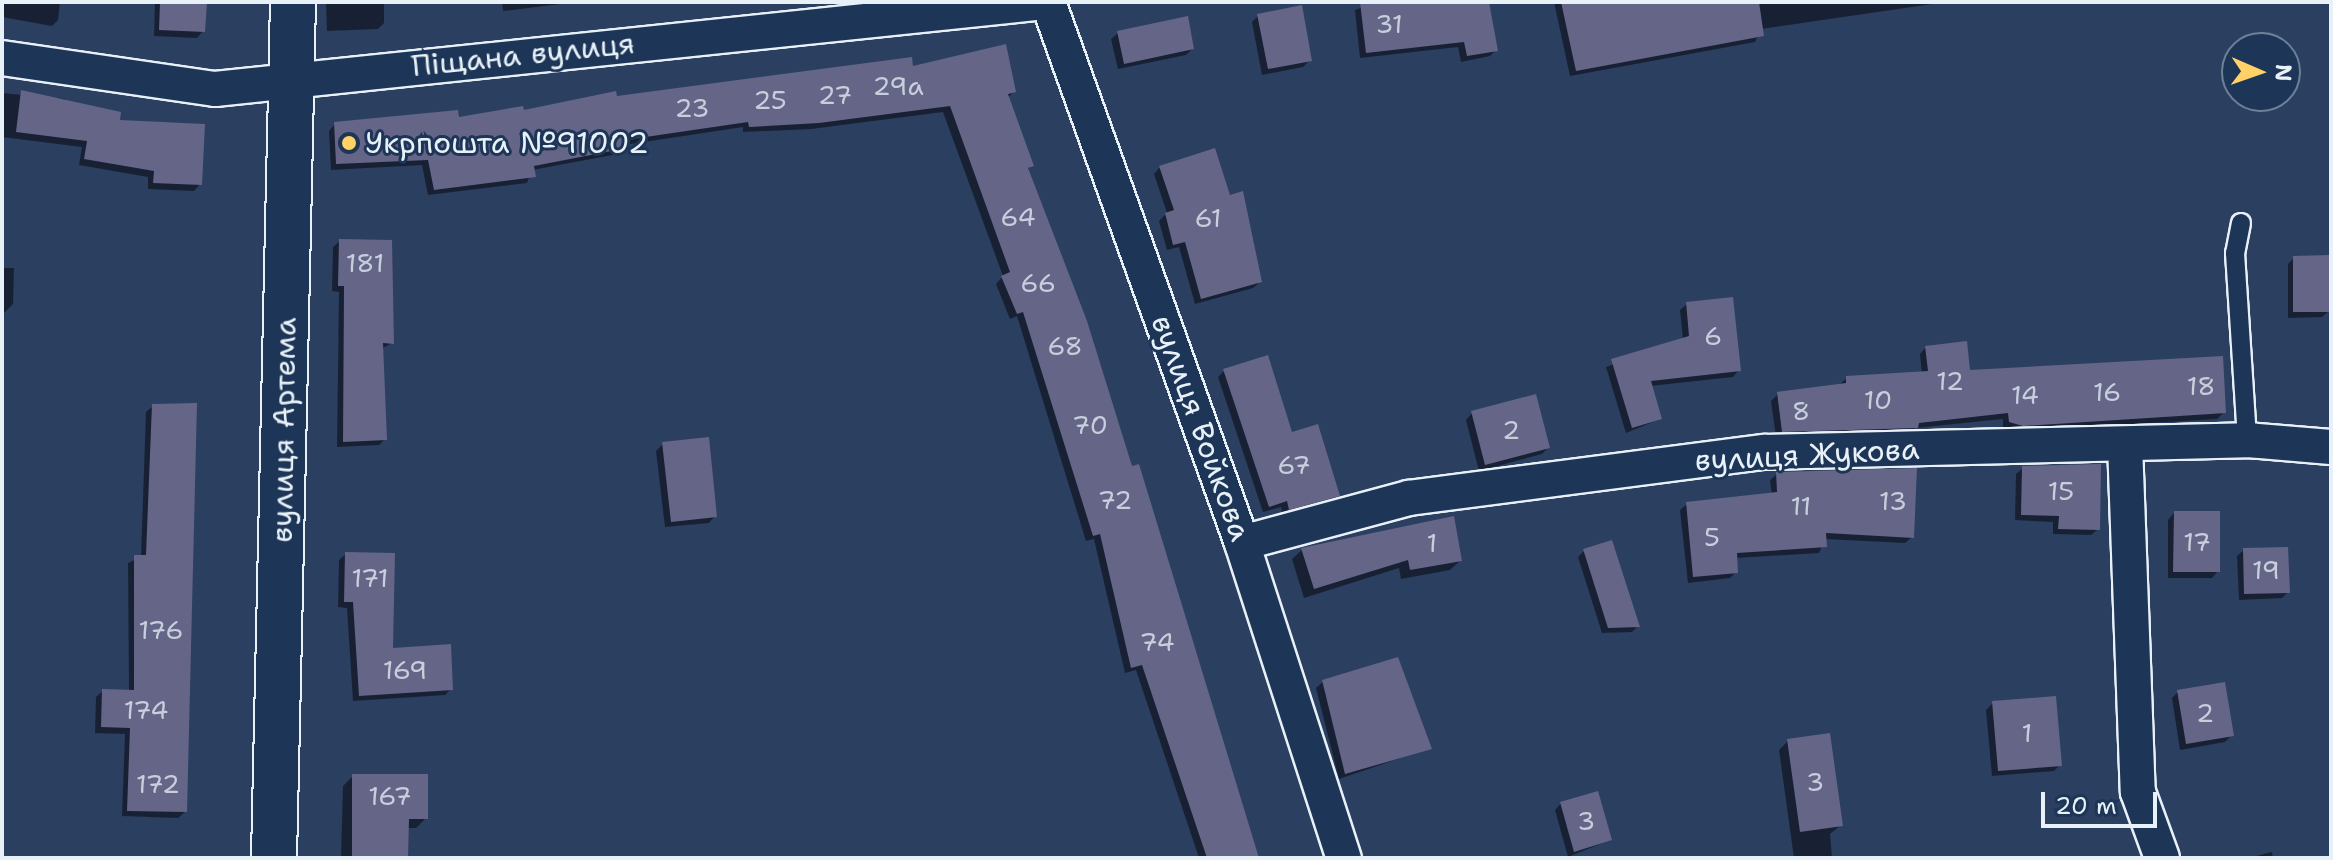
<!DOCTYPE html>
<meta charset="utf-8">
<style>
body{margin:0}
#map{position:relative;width:2333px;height:860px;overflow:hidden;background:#2b3f61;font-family:"Shantell Sans",sans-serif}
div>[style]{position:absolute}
.shadow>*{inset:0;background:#0007}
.building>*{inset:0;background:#656588}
.roads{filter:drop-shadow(2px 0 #e8f1f8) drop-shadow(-2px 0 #e8f1f8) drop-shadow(0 2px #e8f1f8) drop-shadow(0 -2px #e8f1f8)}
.lane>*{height:18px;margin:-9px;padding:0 9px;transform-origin:9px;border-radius:9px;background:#1d3557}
.street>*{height:34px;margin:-17px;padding:0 17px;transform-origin:17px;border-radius:17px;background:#1d3557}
.secondary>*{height:44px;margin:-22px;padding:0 22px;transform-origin:22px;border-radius:22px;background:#1d3557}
.dots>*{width:22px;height:22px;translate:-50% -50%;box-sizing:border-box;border:4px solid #1d3557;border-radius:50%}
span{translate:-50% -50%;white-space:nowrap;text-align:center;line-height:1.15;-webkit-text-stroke:6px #1d3557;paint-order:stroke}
.number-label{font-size:26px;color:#c7cedc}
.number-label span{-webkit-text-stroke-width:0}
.street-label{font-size:30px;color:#e8f1f8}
.poi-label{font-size:30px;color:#e8f1f8}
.left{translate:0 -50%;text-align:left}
.frame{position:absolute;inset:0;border:4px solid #e8f1f8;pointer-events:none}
.north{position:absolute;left:2221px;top:32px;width:80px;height:80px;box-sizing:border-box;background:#1d3557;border:2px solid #6e8097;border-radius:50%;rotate:92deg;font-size:22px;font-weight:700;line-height:32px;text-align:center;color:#e8f1f8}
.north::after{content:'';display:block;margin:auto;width:28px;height:36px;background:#ffd166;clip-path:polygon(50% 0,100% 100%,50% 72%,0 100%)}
.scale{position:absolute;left:2041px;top:792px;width:116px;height:36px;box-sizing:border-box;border:4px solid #e8f1f8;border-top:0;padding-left:10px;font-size:24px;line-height:28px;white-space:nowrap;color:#e8f1f8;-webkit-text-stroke:6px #1d3557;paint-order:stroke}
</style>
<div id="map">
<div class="shadow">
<i style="clip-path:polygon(2px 2px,60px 2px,58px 20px,52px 26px,2px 17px)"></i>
<i style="clip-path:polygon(155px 2px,204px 2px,203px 31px,197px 38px,154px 36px)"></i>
<i style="clip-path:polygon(326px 2px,384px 2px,384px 23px,378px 29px,327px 31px)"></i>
<i style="clip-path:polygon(502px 2px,577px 2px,503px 11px)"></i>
<i style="clip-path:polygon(1376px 2px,1487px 2px,1496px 50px,1490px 56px,1461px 62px,1458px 47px,1360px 58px,1355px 10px)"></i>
<i style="clip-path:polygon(1554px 2px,1946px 2px,1761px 29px,1755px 42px,1570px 76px)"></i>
<i style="clip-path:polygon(1258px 16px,1310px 60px,1303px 67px,1262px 75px,1252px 22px)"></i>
<i style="clip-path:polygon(1118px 33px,1192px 49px,1186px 55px,1118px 69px,1111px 39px)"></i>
<i style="clip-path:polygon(912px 68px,1014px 91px,1008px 98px,1031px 166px,1026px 171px,1257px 858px,1199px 858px,1136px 670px,1125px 673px,1094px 539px,1086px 541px,1017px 316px,1010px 319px,996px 284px,1003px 276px,943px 112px,811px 129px,743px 132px,743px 127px,624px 145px,618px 154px,532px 170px,527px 183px,428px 195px,422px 165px,331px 170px,329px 131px,335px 124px,457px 119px)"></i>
<i style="clip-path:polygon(2px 93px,65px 99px,64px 105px,117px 122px,200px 184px,194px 191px,148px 189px,148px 177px,79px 165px,82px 147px,2px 137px)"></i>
<i style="clip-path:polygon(1160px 167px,1260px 282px,1253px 288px,1195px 304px,1179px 247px,1167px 250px,1159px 221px,1167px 213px,1154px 174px)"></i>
<i style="clip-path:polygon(340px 241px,392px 343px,381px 349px,385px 439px,379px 445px,337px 447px,339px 292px,332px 291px,333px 247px)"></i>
<i style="clip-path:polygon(2294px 258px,2329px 311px,2322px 317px,2288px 318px,2288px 264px)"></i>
<i style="clip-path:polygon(2px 268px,14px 268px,13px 304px,2px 315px)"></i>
<i style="clip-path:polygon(1687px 304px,1739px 370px,1733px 377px,1650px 386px,1660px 419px,1626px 433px,1606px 367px,1683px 340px,1680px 310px)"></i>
<i style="clip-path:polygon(1926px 347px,1968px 372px,2224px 412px,2217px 419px,2015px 431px,2003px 428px,2003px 419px,1915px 428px,1910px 434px,1776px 437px,1771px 401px,1778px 394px,1840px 384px,1847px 378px,1922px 374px,1920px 354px)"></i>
<i style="clip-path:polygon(1224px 371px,1291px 434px,1338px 495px,1332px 502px,1283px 515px,1281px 507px,1263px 512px,1218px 377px)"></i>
<i style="clip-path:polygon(153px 406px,185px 812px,178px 818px,122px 816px,125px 734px,95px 733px,96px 697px,103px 691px,129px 692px,128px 563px,141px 557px,146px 412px)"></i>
<i style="clip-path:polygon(1472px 413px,1548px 448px,1542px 454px,1479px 471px,1466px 420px)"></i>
<i style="clip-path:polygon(663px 444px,715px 516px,709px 523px,665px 527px,656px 451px)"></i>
<i style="clip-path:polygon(2023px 468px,2098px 529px,2091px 535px,2053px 534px,2053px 522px,2015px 520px,2016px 474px)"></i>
<i style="clip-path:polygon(1777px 474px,1912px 537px,1905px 543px,1825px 539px,1819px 553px,1735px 558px,1736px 572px,1730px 578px,1688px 583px,1680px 510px,1687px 504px,1772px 495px,1770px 480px)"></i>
<i style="clip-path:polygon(2174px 513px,2218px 571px,2212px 578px,2168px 578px,2168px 520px)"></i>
<i style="clip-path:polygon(1302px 550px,1460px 561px,1450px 570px,1401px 579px,1399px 568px,1304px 598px,1292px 559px)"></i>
<i style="clip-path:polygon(2244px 550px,2288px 592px,2282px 598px,2239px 600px,2237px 556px)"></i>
<i style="clip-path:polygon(1584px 551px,1638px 626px,1632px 632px,1602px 633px,1578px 557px)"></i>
<i style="clip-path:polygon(346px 554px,391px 650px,451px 689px,445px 695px,353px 701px,347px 608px,338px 607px,339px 560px)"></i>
<i style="clip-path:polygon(1323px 682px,1430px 748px,1339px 779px,1316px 688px)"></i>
<i style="clip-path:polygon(2178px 692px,2232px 735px,2225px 742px,2180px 750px,2172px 698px)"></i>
<i style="clip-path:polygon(1993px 703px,2060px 765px,2054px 771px,1992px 776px,1986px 710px)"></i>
<i style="clip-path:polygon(1788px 741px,1841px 825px,1830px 834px,1832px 858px,1794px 858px,1779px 750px)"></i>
<i style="clip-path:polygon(353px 776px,426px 818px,416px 828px,407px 828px,406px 858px,341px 858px,343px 786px)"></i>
<i style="clip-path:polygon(1561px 803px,1610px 840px,1568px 857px,1555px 810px)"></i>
<i style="clip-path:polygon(2272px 852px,2273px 858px,2248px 858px)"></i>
</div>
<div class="building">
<i style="clip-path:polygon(160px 2px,207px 2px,205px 32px,159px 30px)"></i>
<i style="clip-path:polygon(1360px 2px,1489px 2px,1498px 51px,1467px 56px,1464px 42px,1366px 53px)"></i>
<i style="clip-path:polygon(1561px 2px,1759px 2px,1764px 36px,1576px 71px)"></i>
<i style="clip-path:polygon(1302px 5px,1312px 61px,1268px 69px,1257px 14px)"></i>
<i style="clip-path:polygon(1188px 16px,1194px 49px,1124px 64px,1117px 31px)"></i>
<i style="clip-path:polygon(1006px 44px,1016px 92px,1008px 94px,1034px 166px,1028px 168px,1087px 321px,1132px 466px,1139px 464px,1259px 858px,1207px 858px,1142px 665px,1131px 668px,1100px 534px,1093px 536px,1023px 312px,1017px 314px,1001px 276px,1010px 272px,950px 106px,819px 123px,749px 127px,748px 122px,625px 140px,627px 148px,534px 166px,536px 177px,434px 190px,428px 160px,336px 164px,334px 122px,458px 110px,459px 117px,523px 106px,524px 110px,616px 91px,617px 96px,912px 57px,913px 66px)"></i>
<i style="clip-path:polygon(21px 90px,121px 112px,120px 120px,205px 124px,202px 185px,153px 183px,154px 171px,84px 159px,87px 141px,16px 132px)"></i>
<i style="clip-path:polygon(1215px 148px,1230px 195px,1243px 191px,1262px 282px,1201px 299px,1185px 242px,1173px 245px,1165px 213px,1174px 210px,1159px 166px)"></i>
<i style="clip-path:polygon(339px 239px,392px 240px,394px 344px,383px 343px,387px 440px,343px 442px,344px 286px,338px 286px)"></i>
<i style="clip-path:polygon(2330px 255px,2331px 312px,2293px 312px,2293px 256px)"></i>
<i style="clip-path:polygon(1733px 297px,1741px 371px,1651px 381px,1662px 419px,1632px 428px,1611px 359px,1689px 336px,1686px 302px)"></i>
<i style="clip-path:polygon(1967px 341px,1970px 370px,2223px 356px,2226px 413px,2023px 426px,2009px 422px,2008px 413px,1919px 423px,1918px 428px,1782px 432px,1777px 392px,1846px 383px,1846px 376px,1928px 371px,1925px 346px)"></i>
<i style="clip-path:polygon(1268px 355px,1292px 432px,1318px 424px,1340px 496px,1289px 510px,1287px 501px,1269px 507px,1223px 369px)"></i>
<i style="clip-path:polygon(1536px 394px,1550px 448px,1485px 465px,1471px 411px)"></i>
<i style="clip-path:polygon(197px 403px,187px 812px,127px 811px,130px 728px,101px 727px,102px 689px,134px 690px,134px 555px,146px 555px,152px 404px)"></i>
<i style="clip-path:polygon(709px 437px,717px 517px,671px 522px,662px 442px)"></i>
<i style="clip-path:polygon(2101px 464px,2100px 530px,2058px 529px,2059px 516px,2021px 515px,2022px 466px)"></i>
<i style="clip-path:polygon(1917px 468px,1914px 538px,1826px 533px,1827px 547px,1737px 553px,1738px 573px,1693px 577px,1686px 502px,1777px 492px,1776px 472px)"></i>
<i style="clip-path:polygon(2174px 511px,2220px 511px,2220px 572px,2173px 572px)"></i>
<i style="clip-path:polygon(1454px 516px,1462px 561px,1410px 570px,1408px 560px,1314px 589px,1301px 548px)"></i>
<i style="clip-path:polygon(1612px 540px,1640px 627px,1608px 628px,1583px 549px)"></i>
<i style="clip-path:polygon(2288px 547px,2290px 593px,2244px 594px,2243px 548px)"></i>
<i style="clip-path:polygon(345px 552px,395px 553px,393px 648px,451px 644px,453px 690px,359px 696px,353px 602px,344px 602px)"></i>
<i style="clip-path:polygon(1398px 657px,1432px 749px,1345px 774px,1322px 680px)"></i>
<i style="clip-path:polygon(2225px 682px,2234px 736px,2186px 744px,2177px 690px)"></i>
<i style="clip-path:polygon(2056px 696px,2062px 766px,1998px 771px,1992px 701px)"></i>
<i style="clip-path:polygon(1830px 733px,1843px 826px,1800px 832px,1787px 739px)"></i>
<i style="clip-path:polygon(352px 774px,428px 774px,428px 819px,409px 819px,408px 858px,352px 858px)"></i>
<i style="clip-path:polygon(1598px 791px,1612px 840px,1574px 852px,1560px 802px)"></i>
</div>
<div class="roads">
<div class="lane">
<i style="left:2241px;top:223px;width:31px;rotate:101deg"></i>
<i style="left:2235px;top:253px;width:187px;rotate:86.3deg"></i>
</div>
<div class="street">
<i style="left:1048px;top:2px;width:575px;rotate:70.27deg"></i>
<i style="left:1242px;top:543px;width:331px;rotate:72.1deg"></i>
<i style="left:2px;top:58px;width:215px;rotate:8.3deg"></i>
<i style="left:215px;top:89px;width:836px;rotate:-5.98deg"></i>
<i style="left:2125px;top:444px;width:348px;rotate:87.9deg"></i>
<i style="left:2138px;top:792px;width:70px;rotate:70deg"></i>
<i style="left:1242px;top:543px;width:173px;rotate:-15.1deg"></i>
<i style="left:1409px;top:498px;width:358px;rotate:-7.4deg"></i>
<i style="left:1764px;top:452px;width:483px;rotate:-1.4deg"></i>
<i style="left:2247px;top:440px;width:84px;rotate:4.8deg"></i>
</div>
<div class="secondary">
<i style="left:274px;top:858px;width:856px;rotate:-88.73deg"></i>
</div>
</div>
<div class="dots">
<i style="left:349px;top:143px;background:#ffd166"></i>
</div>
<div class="number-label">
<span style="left:1389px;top:24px">31</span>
<span style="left:898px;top:86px">29а</span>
<span style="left:835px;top:95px">27</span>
<span style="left:770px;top:100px">25</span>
<span style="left:692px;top:108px">23</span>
<span style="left:1018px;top:217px">64</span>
<span style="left:1208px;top:218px">61</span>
<span style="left:365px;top:263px">181</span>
<span style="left:1038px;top:283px">66</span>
<span style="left:1713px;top:336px">6</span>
<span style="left:1065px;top:346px">68</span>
<span style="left:1950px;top:381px">12</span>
<span style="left:2201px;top:386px">18</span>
<span style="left:2107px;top:392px">16</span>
<span style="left:2025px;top:395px">14</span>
<span style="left:1878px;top:400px">10</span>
<span style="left:1801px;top:411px">8</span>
<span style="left:1090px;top:425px">70</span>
<span style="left:1511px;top:430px">2</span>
<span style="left:1294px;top:465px">67</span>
<span style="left:2061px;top:491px">15</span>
<span style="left:1115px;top:500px">72</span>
<span style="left:1893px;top:501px">13</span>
<span style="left:1801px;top:506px">11</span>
<span style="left:1712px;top:537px">5</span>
<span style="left:2197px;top:542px">17</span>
<span style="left:1432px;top:543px">1</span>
<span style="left:2266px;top:570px">19</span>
<span style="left:370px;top:578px">171</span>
<span style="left:161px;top:630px">176</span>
<span style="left:1157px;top:642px">74</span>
<span style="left:405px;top:670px">169</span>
<span style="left:146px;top:710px">174</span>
<span style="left:2205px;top:713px">2</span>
<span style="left:2027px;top:733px">1</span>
<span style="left:1815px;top:782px">3</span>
<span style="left:158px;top:784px">172</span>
<span style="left:390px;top:796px">167</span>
<span style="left:1586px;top:821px">3</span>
</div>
<div class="street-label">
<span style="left:523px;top:55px;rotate:-6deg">Піщана вулиця</span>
<span style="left:1201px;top:428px;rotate:70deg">вулиця Войкова</span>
<span style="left:284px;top:430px;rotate:-89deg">вулиця Артема</span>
<span style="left:1807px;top:455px;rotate:-3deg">вулиця Жукова</span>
</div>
<div class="poi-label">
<span class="left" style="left:365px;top:143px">Укрпошта №91002</span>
</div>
<div class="frame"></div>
<div class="north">N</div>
<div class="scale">20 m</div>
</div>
